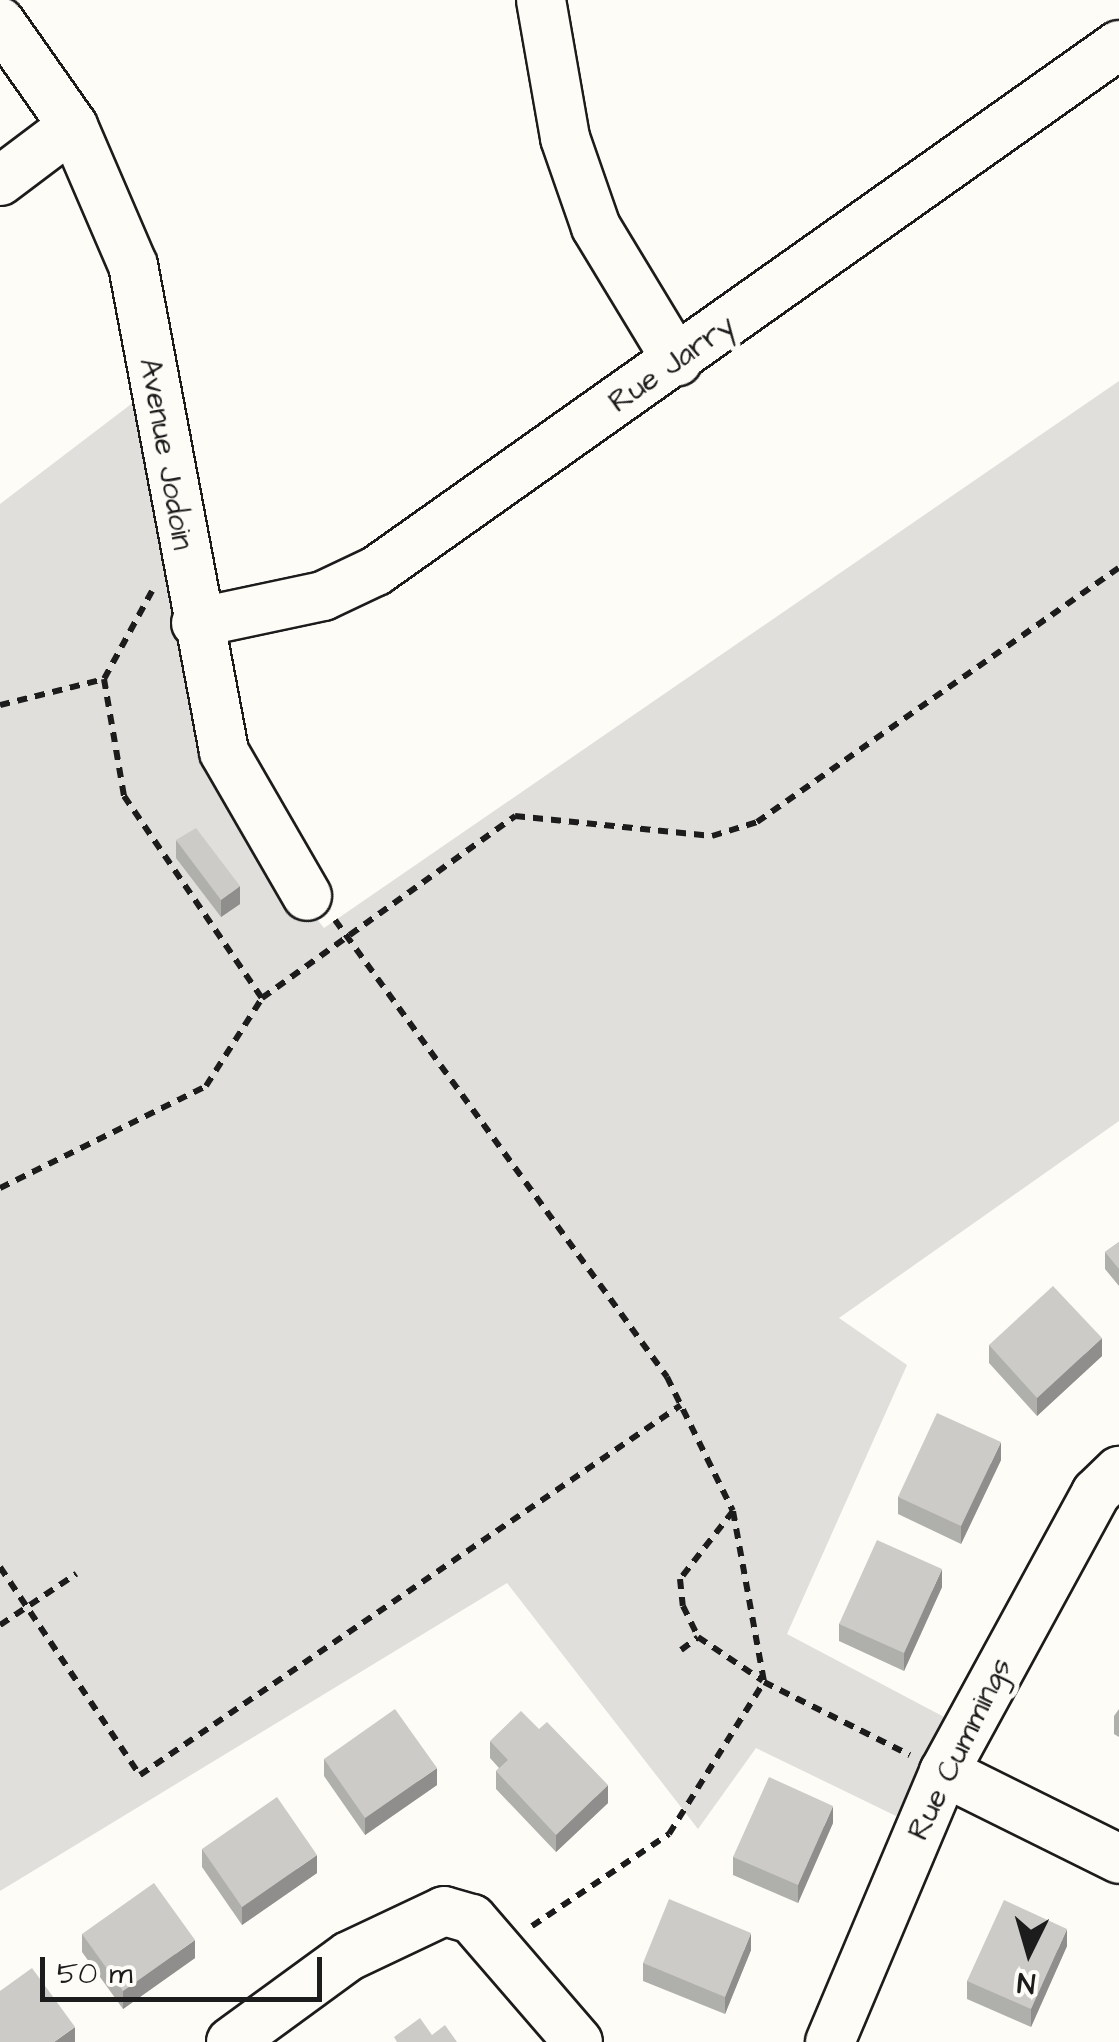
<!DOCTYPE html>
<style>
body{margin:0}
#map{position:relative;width:1119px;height:2042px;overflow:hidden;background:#fdfcf7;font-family:"Architects Daughter",sans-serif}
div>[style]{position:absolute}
.green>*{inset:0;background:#e0dfdb}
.path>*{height:6px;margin-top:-3px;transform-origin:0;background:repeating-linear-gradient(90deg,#1c1c1c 0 10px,transparent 0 18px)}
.roads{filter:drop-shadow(2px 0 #1c1c1c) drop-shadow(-2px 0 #1c1c1c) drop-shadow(0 2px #1c1c1c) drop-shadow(0 -2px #1c1c1c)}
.minor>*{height:48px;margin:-24px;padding:0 24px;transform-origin:24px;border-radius:24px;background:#fdfcf7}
.wall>*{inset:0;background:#afafac}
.shaded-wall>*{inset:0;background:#8f8e8c}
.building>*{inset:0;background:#cccbc8}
span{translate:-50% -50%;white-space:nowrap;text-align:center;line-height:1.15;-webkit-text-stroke:10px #fdfcf7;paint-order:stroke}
.street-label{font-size:30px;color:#1c1c1c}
.north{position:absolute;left:979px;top:1902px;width:100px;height:100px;-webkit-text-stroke:8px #fdfcf7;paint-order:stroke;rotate:185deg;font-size:28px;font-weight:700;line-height:40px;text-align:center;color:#1c1c1c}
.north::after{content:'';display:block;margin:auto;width:35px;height:45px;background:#1c1c1c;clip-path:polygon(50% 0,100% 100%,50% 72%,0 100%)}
.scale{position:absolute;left:40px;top:1957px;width:282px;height:45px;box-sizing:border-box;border:5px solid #1c1c1c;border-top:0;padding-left:12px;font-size:30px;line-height:35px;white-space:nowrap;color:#1c1c1c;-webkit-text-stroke:8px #fdfcf7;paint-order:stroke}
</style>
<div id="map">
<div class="green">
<i style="clip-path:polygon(1119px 381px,1119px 1121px,839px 1318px,907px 1365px,787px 1634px,946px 1718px,896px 1816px,756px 1748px,698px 1829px,507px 1583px,0 1891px,0 504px,147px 392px,258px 844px,324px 928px)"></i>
</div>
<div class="path">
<i style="left:152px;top:591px;width:100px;rotate:118.6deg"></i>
<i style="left:104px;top:679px;width:119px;rotate:80.3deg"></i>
<i style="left:124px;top:796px;width:245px;rotate:55.7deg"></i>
<i style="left:0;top:705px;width:107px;rotate:-14deg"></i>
<i style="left:335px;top:920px;width:565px;rotate:54deg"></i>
<i style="left:667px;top:1377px;width:149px;rotate:63.8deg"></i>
<i style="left:733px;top:1511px;width:174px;rotate:79.7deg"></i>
<i style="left:0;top:1188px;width:230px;rotate:-26.3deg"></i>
<i style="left:206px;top:1086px;width:104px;rotate:-57.5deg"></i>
<i style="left:262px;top:998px;width:312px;rotate:-35.7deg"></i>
<i style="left:515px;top:816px;width:198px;rotate:5.8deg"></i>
<i style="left:712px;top:836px;width:47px;rotate:-17.3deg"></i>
<i style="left:757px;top:822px;width:442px;rotate:-35.1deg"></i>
<i style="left:733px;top:1511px;width:86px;rotate:127.9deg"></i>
<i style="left:680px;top:1579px;width:27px;rotate:84deg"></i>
<i style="left:683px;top:1606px;width:34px;rotate:64deg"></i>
<i style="left:698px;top:1637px;width:78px;rotate:34.1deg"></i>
<i style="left:0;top:1567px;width:251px;rotate:56.1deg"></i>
<i style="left:140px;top:1775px;width:655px;rotate:-34.37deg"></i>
<i style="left:0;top:1625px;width:92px;rotate:-33.9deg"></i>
<i style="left:681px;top:1650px;width:21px;rotate:-37deg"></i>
<i style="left:532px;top:1926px;width:165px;rotate:-33.9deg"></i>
<i style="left:669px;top:1834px;width:179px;rotate:-58deg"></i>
<i style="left:764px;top:1682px;width:163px;rotate:26.6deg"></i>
</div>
<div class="roads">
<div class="minor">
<i style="left:541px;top:0;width:140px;rotate:80.1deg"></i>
<i style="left:565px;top:138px;width:94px;rotate:70.8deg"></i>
<i style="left:596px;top:227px;width:157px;rotate:58.8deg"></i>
<i style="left:0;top:22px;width:127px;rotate:54.9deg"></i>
<i style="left:73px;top:126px;width:151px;rotate:66.7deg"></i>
<i style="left:133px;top:265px;width:495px;rotate:79.4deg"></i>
<i style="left:224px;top:752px;width:166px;rotate:60deg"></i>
<i style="left:0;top:181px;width:91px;rotate:-37deg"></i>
<i style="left:196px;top:623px;width:130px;rotate:-12deg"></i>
<i style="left:323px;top:596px;width:59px;rotate:-25.3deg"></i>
<i style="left:376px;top:571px;width:910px;rotate:-35.3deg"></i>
<i style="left:944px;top:1772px;width:195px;rotate:26.4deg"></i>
<i style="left:231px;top:2042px;width:146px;rotate:-36.1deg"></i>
<i style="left:349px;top:1956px;width:105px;rotate:-25.3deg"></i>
<i style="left:444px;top:1911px;width:29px;rotate:16deg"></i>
<i style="left:472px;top:1919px;width:162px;rotate:49.2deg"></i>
<i style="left:830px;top:2042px;width:293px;rotate:-67.1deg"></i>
<i style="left:944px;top:1772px;width:318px;rotate:-61.4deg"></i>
<i style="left:1096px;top:1493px;width:32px;rotate:-44deg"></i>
</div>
</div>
<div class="wall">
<i style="clip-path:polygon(176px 840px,240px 904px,221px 917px,176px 858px)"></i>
<i style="clip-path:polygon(1119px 1242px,1119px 1286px,1105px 1269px,1105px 1252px)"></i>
<i style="clip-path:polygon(989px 1345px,1102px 1356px,1037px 1416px,989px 1363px)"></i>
<i style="clip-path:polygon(1001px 1460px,961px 1544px,898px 1514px,898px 1497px)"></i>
<i style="clip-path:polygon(942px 1587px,904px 1671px,839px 1641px,839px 1624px)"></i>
<i style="clip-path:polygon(1119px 1709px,1119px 1737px,1114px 1734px,1114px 1716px)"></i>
<i style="clip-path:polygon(490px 1741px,608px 1803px,556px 1852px,496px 1789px,496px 1771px,499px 1768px,490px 1758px)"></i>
<i style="clip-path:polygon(324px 1759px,437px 1785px,365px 1835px,324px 1776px)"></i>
<i style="clip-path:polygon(833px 1823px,798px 1903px,733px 1875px,733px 1857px)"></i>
<i style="clip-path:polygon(202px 1849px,317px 1873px,242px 1925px,202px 1867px)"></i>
<i style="clip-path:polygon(82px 1934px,195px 1958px,123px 2009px,82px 1952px)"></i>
<i style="clip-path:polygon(1067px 1946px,1031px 2027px,967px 1999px,967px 1981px)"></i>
<i style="clip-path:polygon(751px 1950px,725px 2014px,643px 1981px,643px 1963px)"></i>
</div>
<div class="shaded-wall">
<i style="clip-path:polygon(240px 886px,240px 904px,221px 917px,221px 900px)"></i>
<i style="clip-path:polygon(1102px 1338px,1102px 1356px,1037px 1416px,1037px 1398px)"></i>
<i style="clip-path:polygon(1001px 1442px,1001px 1460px,961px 1544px,961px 1526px)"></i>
<i style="clip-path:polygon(942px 1569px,942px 1587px,904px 1671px,904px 1653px)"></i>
<i style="clip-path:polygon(437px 1768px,437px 1785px,365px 1835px,365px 1818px)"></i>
<i style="clip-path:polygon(608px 1785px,608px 1803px,556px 1852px,556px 1835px)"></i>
<i style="clip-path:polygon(833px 1806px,833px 1823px,798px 1903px,798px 1885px)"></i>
<i style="clip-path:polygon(317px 1855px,317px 1873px,242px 1925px,242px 1907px)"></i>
<i style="clip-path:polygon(1067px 1929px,1067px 1946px,1031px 2027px,1031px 2009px)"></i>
<i style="clip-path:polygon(751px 1933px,751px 1950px,725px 2014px,725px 1997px)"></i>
<i style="clip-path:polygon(195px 1940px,195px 1958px,123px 2009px,123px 1991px)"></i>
<i style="clip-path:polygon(75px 2027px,75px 2042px,54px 2042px)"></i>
</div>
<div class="building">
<i style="clip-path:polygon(196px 828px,240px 886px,221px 900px,176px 840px)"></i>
<i style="clip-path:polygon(1119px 1242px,1119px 1269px,1105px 1252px)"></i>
<i style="clip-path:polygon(1053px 1286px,1102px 1338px,1037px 1398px,989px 1345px)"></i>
<i style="clip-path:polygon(937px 1413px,1001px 1442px,961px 1526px,898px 1497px)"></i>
<i style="clip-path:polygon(877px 1540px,942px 1569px,904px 1653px,839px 1624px)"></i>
<i style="clip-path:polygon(395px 1709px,437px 1768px,365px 1818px,324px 1759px)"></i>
<i style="clip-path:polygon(521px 1711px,539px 1729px,547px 1722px,608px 1785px,556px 1835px,496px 1771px,508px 1760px,490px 1741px)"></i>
<i style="clip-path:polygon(769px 1777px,833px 1806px,798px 1885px,733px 1857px)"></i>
<i style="clip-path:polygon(277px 1797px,317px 1855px,242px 1907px,202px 1849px)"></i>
<i style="clip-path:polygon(154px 1883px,195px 1940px,123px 1991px,82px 1934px)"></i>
<i style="clip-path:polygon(669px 1899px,751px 1933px,725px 1997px,643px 1963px)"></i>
<i style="clip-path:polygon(1004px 1900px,1067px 1929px,1031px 2009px,967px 1981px)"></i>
<i style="clip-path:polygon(32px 1968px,75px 2027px,54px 2042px,0 2042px,0 1991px)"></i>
<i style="clip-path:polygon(420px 2018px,432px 2035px,445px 2025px,457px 2042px,397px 2042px,394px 2037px)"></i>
</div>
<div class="street-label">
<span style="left:672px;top:364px;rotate:-35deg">Rue Jarry</span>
<span style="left:166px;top:454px;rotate:80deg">Avenue Jodoin</span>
<span style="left:960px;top:1749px;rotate:-64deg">Rue Cummings</span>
</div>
<div class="north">N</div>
<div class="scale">50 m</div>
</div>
